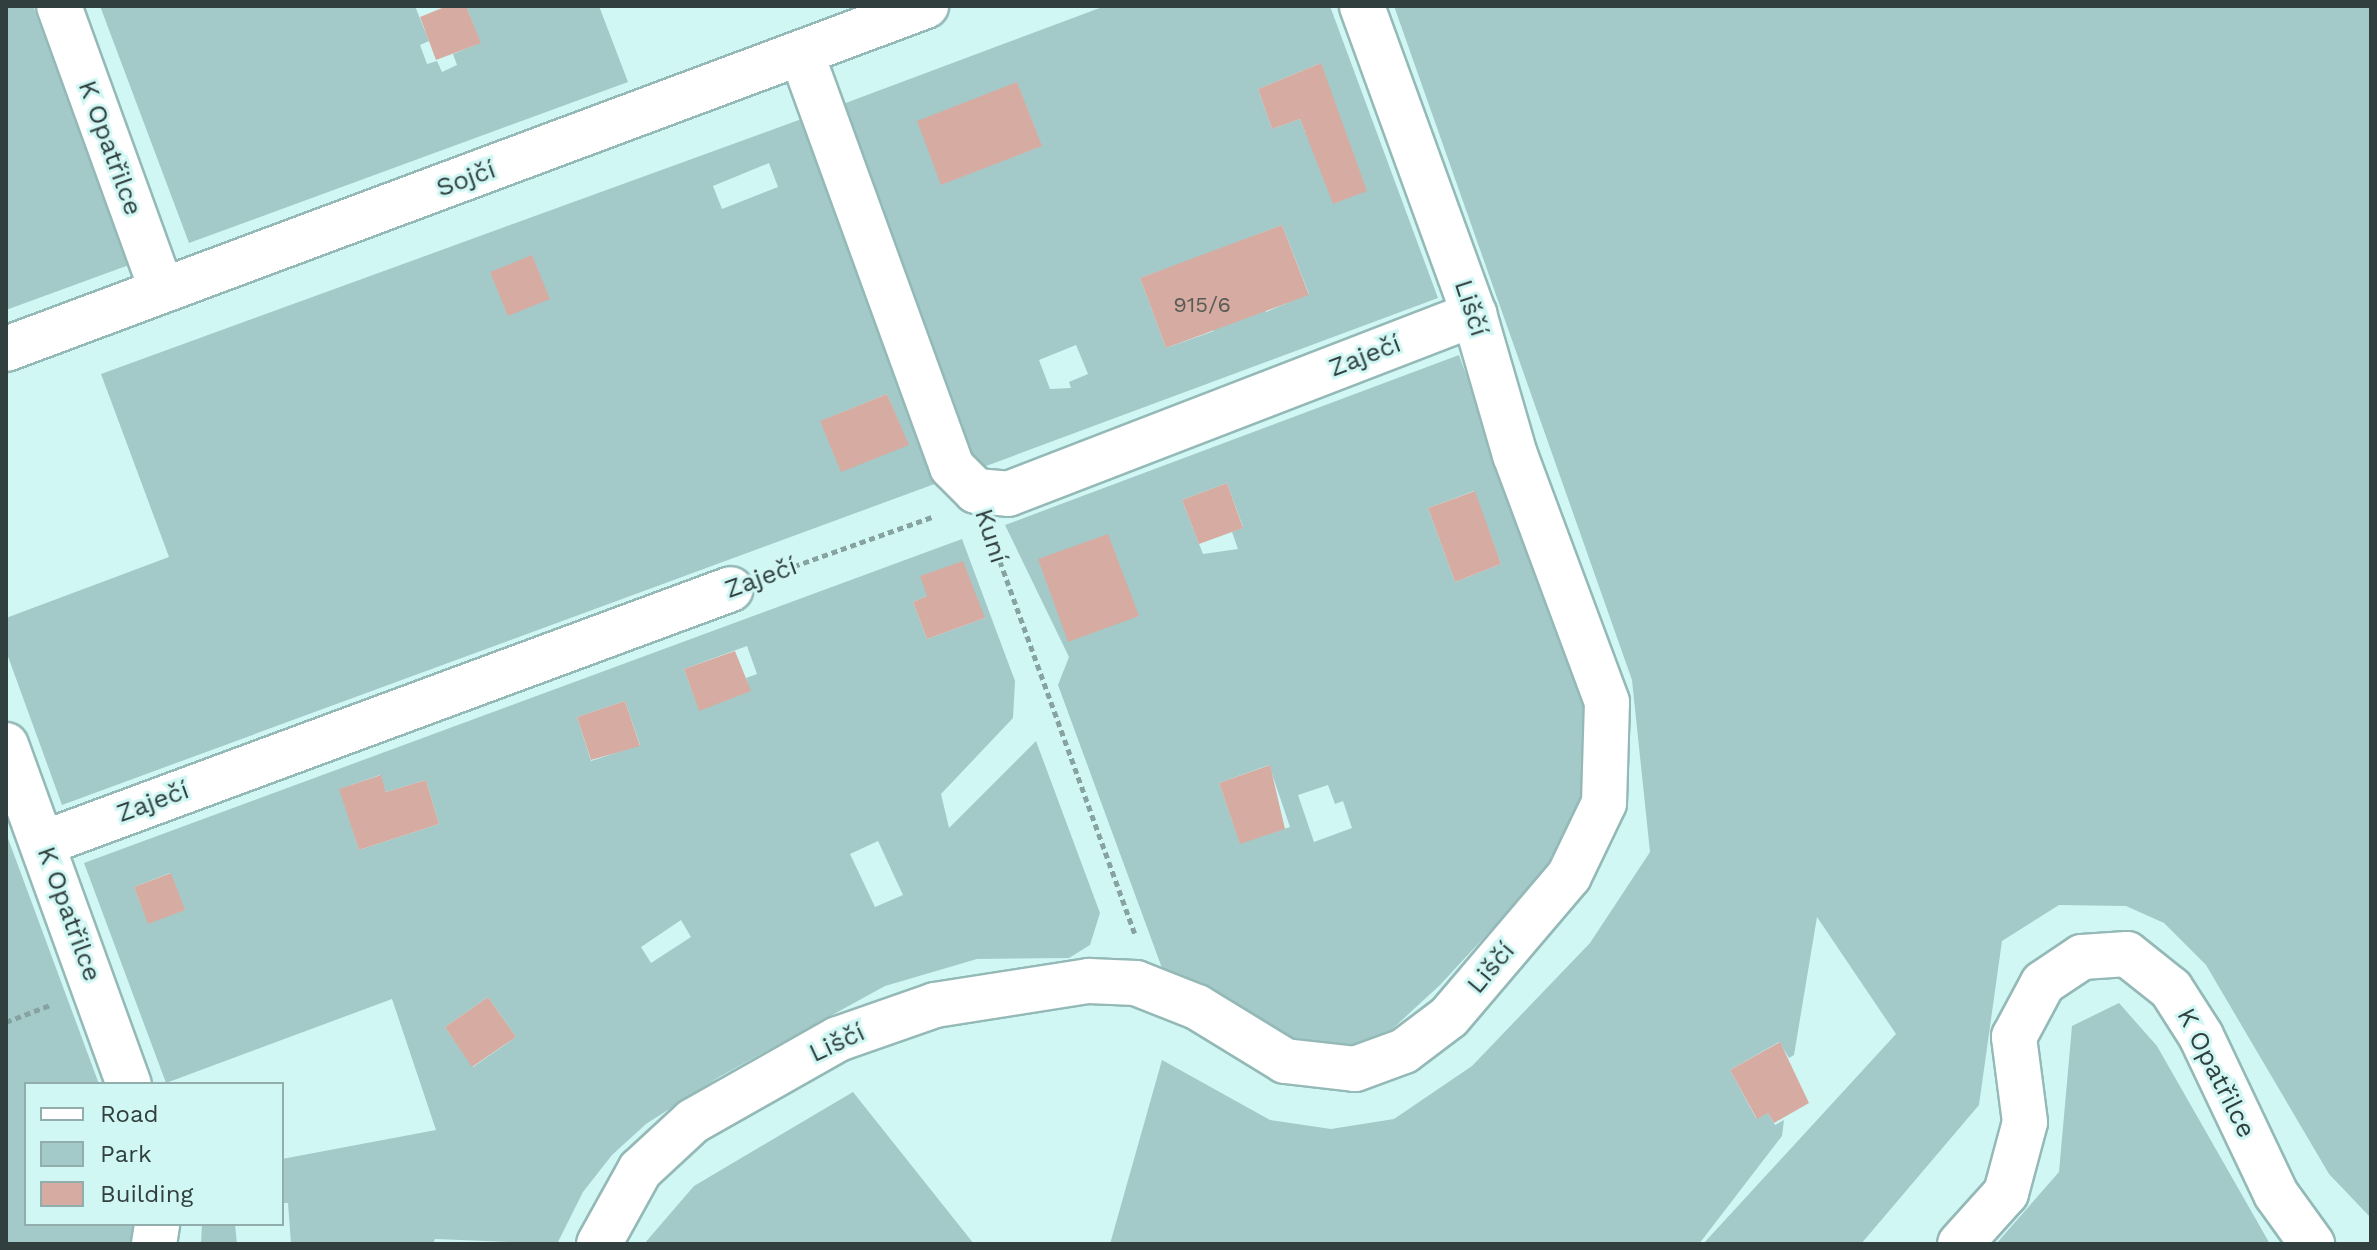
<!DOCTYPE html>
<meta charset="utf-8">
<style>
body{margin:0}
#map{position:relative;width:2377px;height:1250px;overflow:hidden;background:#d1f7f4;font-family:"Work Sans",sans-serif}
div>[style]{position:absolute}
.green>*{inset:0;background:#a3cac8}
.building>*{inset:0;background:#d6aca2}
.path>*{height:5px;margin-top:-2.5px;transform-origin:0;background:repeating-linear-gradient(90deg,#87a3a1 0 6px,transparent 0 10px)}
.roads{filter:drop-shadow(2px 0 #94b9b7) drop-shadow(-2px 0 #94b9b7) drop-shadow(0 2px #94b9b7) drop-shadow(0 -2px #94b9b7)}
.street>*{height:44px;margin:-22px;padding:0 22px;transform-origin:22px;border-radius:22px;background:#fff}
span{translate:-50% -50%;white-space:nowrap;text-align:center;line-height:1.15;-webkit-text-stroke:6px #d1f7f4;paint-order:stroke}
.number-label{font-size:22px;color:#5a5b58}
.number-label span{-webkit-text-stroke-width:0}
.street-label{font-size:26px;color:#31403f}
.frame{position:absolute;inset:0;border:8px solid #31403f;pointer-events:none}
.legend{position:absolute;left:24px;top:1082px;width:260px;height:144px;box-sizing:border-box;background:#d1f7f4;border:2px solid #91aeac;margin:0;padding:10px 14px;list-style:none;font-size:24px;color:#31403f}
.legend li{display:flex;align-items:center;gap:16px;height:40px}
.legend b{width:40px;border:2px solid #91aeac}
</style>
<div id="map">
<div class="green">
<i style="clip-path:polygon(6px 6px,33px 6px,129px 265px,6px 310px)"></i>
<i style="clip-path:polygon(100px 6px,415px 6px,429px 41px,420px 45px,427px 64px,437px 61px,442px 72px,457px 65px,453px 54px,480px 43px,466px 6px,599px 6px,628px 82px,189px 243px)"></i>
<i style="clip-path:polygon(evenodd,1105px 6px,1330px 6px,1438px 298px,978px 469px,843px 104px,1105px 6px,1321px 63px,1305px 132px,1300px 119px,1272px 129px,1258px 89px,1321px 63px,1105px 6px,1017px 83px,1041px 146px,942px 184px,1017px 83px,1105px 6px,1282px 225px,1309px 294px,1266px 312px,1238px 242px,1282px 225px,1105px 6px,1188px 261px,1214px 331px,1166px 348px,1140px 278px,1188px 261px,1105px 6px,1076px 345px,1088px 374px,1069px 382px,1071px 388px,1050px 389px,1039px 360px,1076px 345px)"></i>
<i style="clip-path:polygon(1394px 6px,2371px 6px,2371px 1218px,2329px 1174px,2206px 965px,2164px 923px,2126px 906px,2059px 905px,2002px 941px,1979px 1105px,1861px 1244px,1703px 1244px,1896px 1034px,1817px 917px,1794px 1055px,1789px 1058px,1779px 1042px,1730px 1070px,1756px 1118px,1768px 1113px,1775px 1125px,1784px 1120px,1782px 1136px,1699px 1244px,1110px 1244px,1162px 1060px,1270px 1120px,1331px 1129px,1394px 1119px,1472px 1066px,1590px 943px,1650px 852px,1632px 680px)"></i>
<i style="clip-path:polygon(evenodd,807px 117px,940px 482px,62px 805px,6px 651px,6px 618px,169px 557px,101px 374px,807px 117px,769px 163px,778px 187px,722px 209px,713px 186px,769px 163px,807px 117px,887px 394px,908px 445px,820px 421px,821px 421px,887px 394px)"></i>
<i style="clip-path:polygon(evenodd,1459px 355px,1580px 685px,1591px 738px,1590px 778px,1563px 852px,1440px 985px,1377px 1043px,1318px 1053px,1166px 979px,1058px 685px,1069px 657px,1005px 525px,1459px 355px,1227px 483px,1243px 527px,1232px 532px,1238px 549px,1203px 554px,1182px 500px,1227px 483px,1459px 355px,1474px 491px,1501px 564px,1455px 582px,1428px 508px,1474px 491px,1459px 355px,1269px 765px,1290px 827px,1240px 843px,1219px 783px,1269px 765px,1459px 355px,1328px 785px,1335px 804px,1343px 801px,1352px 828px,1314px 842px,1298px 795px,1328px 785px)"></i>
<i style="clip-path:polygon(evenodd,962px 539px,1015px 681px,1013px 718px,941px 794px,949px 828px,1036px 741px,1100px 913px,1090px 945px,1069px 958px,977px 959px,885px 986px,719px 1077px,646px 1124px,612px 1155px,583px 1192px,557px 1244px,435px 1239px,433px 1244px,291px 1244px,288px 1203px,282px 1203px,282px 1159px,436px 1130px,392px 999px,166px 1083px,84px 863px,962px 539px,927px 596px,985px 618px,927px 639px,913px 602px,927px 596px,962px 539px,747px 646px,757px 674px,746px 678px,750px 691px,699px 710px,684px 669px,747px 646px,962px 539px,625px 701px,640px 745px,591px 761px,577px 717px,625px 701px,962px 539px,380px 775px,386px 792px,426px 780px,439px 824px,359px 850px,340px 789px,380px 775px,962px 539px,878px 841px,903px 895px,875px 907px,850px 854px,878px 841px,962px 539px,170px 873px,184px 910px,148px 923px,134px 887px,170px 873px,962px 539px,681px 920px,691px 937px,651px 963px,641px 947px,681px 920px,962px 539px,488px 997px,516px 1037px,473px 1067px,445px 1027px,488px 997px)"></i>
<i style="clip-path:polygon(6px 833px,99px 1084px,26px 1084px,26px 1224px,136px 1224px,135px 1244px,6px 1244px)"></i>
<i style="clip-path:polygon(2119px 1003px,2157px 1046px,2270px 1244px,1996px 1244px,2059px 1172px,2072px 1026px)"></i>
<i style="clip-path:polygon(853px 1092px,974px 1244px,644px 1244px,694px 1186px)"></i>
<i style="clip-path:polygon(202px 1224px,235px 1224px,237px 1244px,201px 1244px)"></i>
</div>
<div class="building">
<i style="clip-path:polygon(447px 6px,466px 6px,481px 43px,436px 60px,420px 17px)"></i>
<i style="clip-path:polygon(1321px 63px,1367px 191px,1333px 204px,1300px 119px,1272px 129px,1258px 89px)"></i>
<i style="clip-path:polygon(1017px 82px,1042px 146px,941px 185px,917px 121px)"></i>
<i style="clip-path:polygon(1282px 225px,1309px 295px,1166px 348px,1140px 278px)"></i>
<i style="clip-path:polygon(532px 255px,550px 299px,508px 316px,490px 272px)"></i>
<i style="clip-path:polygon(887px 394px,909px 445px,841px 472px,820px 421px)"></i>
<i style="clip-path:polygon(1227px 483px,1243px 528px,1199px 544px,1182px 500px)"></i>
<i style="clip-path:polygon(1475px 491px,1501px 564px,1455px 582px,1428px 508px)"></i>
<i style="clip-path:polygon(1108px 534px,1139px 616px,1068px 642px,1038px 559px)"></i>
<i style="clip-path:polygon(963px 561px,985px 618px,927px 639px,913px 602px,927px 596px,920px 576px)"></i>
<i style="clip-path:polygon(735px 651px,751px 691px,699px 711px,684px 669px)"></i>
<i style="clip-path:polygon(625px 701px,640px 746px,591px 760px,577px 717px)"></i>
<i style="clip-path:polygon(1270px 765px,1285px 829px,1240px 844px,1219px 783px)"></i>
<i style="clip-path:polygon(381px 775px,386px 792px,426px 780px,439px 824px,359px 850px,339px 789px)"></i>
<i style="clip-path:polygon(171px 873px,185px 910px,148px 924px,134px 887px)"></i>
<i style="clip-path:polygon(488px 997px,516px 1037px,472px 1067px,445px 1027px)"></i>
<i style="clip-path:polygon(1780px 1042px,1809px 1103px,1774px 1123px,1768px 1113px,1757px 1119px,1730px 1070px)"></i>
</div>
<div class="path">
<i style="left:993px;top:542px;width:418px;rotate:70.1deg"></i>
<i style="left:775px;top:573px;width:167px;rotate:-19.6deg"></i>
<i style="left:6px;top:1022px;width:47px;rotate:-21.1deg"></i>
</div>
<div class="roads">
<div class="street">
<i style="left:59px;top:6px;width:302px;rotate:70.1deg"></i>
<i style="left:802px;top:55px;width:438px;rotate:70deg"></i>
<i style="left:952px;top:467px;width:34px;rotate:45deg"></i>
<i style="left:976px;top:491px;width:32px;rotate:5deg"></i>
<i style="left:1008px;top:494px;width:500px;rotate:-21.1deg"></i>
<i style="left:6px;top:349px;width:982px;rotate:-20.45deg"></i>
<i style="left:6px;top:745px;width:361px;rotate:70.1deg"></i>
<i style="left:44px;top:843px;width:732px;rotate:-20.29deg"></i>
<i style="left:154px;top:1244px;width:20px;rotate:-81deg"></i>
<i style="left:599px;top:1244px;width:85px;rotate:-61deg"></i>
<i style="left:640px;top:1170px;width:72px;rotate:-42.8deg"></i>
<i style="left:693px;top:1121px;width:167px;rotate:-29.5deg"></i>
<i style="left:838px;top:1039px;width:103px;rotate:-19.3deg"></i>
<i style="left:935px;top:1005px;width:156px;rotate:-8.9deg"></i>
<i style="left:1089px;top:981px;width:47px;rotate:2.4deg"></i>
<i style="left:1136px;top:983px;width:66px;rotate:21.5deg"></i>
<i style="left:1197px;top:1007px;width:103px;rotate:31.5deg"></i>
<i style="left:1285px;top:1061px;width:70px;rotate:6.5deg"></i>
<i style="left:1355px;top:1069px;width:52px;rotate:-20.2deg"></i>
<i style="left:1404px;top:1051px;width:56px;rotate:-37.1deg"></i>
<i style="left:1449px;top:1017px;width:185px;rotate:-49.6deg"></i>
<i style="left:1569px;top:876px;width:81px;rotate:-64.4deg"></i>
<i style="left:1604px;top:803px;width:101px;rotate:-88.3deg"></i>
<i style="left:1607px;top:702px;width:264px;rotate:-110.4deg"></i>
<i style="left:1515px;top:455px;width:147px;rotate:-106.2deg"></i>
<i style="left:1474px;top:314px;width:328px;rotate:-110deg"></i>
<i style="left:1960px;top:1244px;width:69px;rotate:-48deg"></i>
<i style="left:2006px;top:1193px;width:73px;rotate:-75deg"></i>
<i style="left:2025px;top:1122px;width:86px;rotate:-97.4deg"></i>
<i style="left:2014px;top:1037px;width:61px;rotate:-61.8deg"></i>
<i style="left:2043px;top:983px;width:47px;rotate:-33.7deg"></i>
<i style="left:2082px;top:957px;width:45px;rotate:-3.8deg"></i>
<i style="left:2127px;top:954px;width:56px;rotate:38.5deg"></i>
<i style="left:2171px;top:989px;width:56px;rotate:57.4deg"></i>
<i style="left:2201px;top:1036px;width:175px;rotate:64.6deg"></i>
<i style="left:2276px;top:1194px;width:62px;rotate:54.2deg"></i>
</div>
</div>
<div class="number-label">
<span style="left:1202px;top:305px">915/6</span>
</div>
<div class="street-label">
<span style="left:110px;top:148px;rotate:70deg">K Opatřilce</span>
<span style="left:466px;top:179px;rotate:-20deg">Sojčí</span>
<span style="left:1471px;top:308px;rotate:72deg">Liščí</span>
<span style="left:1365px;top:356px;rotate:-21deg">Zaječí</span>
<span style="left:991px;top:536px;rotate:72deg">Kuní</span>
<span style="left:761px;top:578px;rotate:-20deg">Zaječí</span>
<span style="left:153px;top:802px;rotate:-20deg">Zaječí</span>
<span style="left:69px;top:914px;rotate:70deg">K Opatřilce</span>
<span style="left:1491px;top:968px;rotate:-50deg">Liščí</span>
<span style="left:837px;top:1043px;rotate:-25deg">Liščí</span>
<span style="left:2216px;top:1073px;rotate:63deg">K Opatřilce</span>
</div>
<div class="frame"></div>
<ul class="legend">
<li><b style="height:10px;background:#fff"></b>Road</li>
<li><b style="height:22px;background:#a3cac8"></b>Park</li>
<li><b style="height:22px;background:#d6aca2"></b>Building</li>
</ul>
</div>
